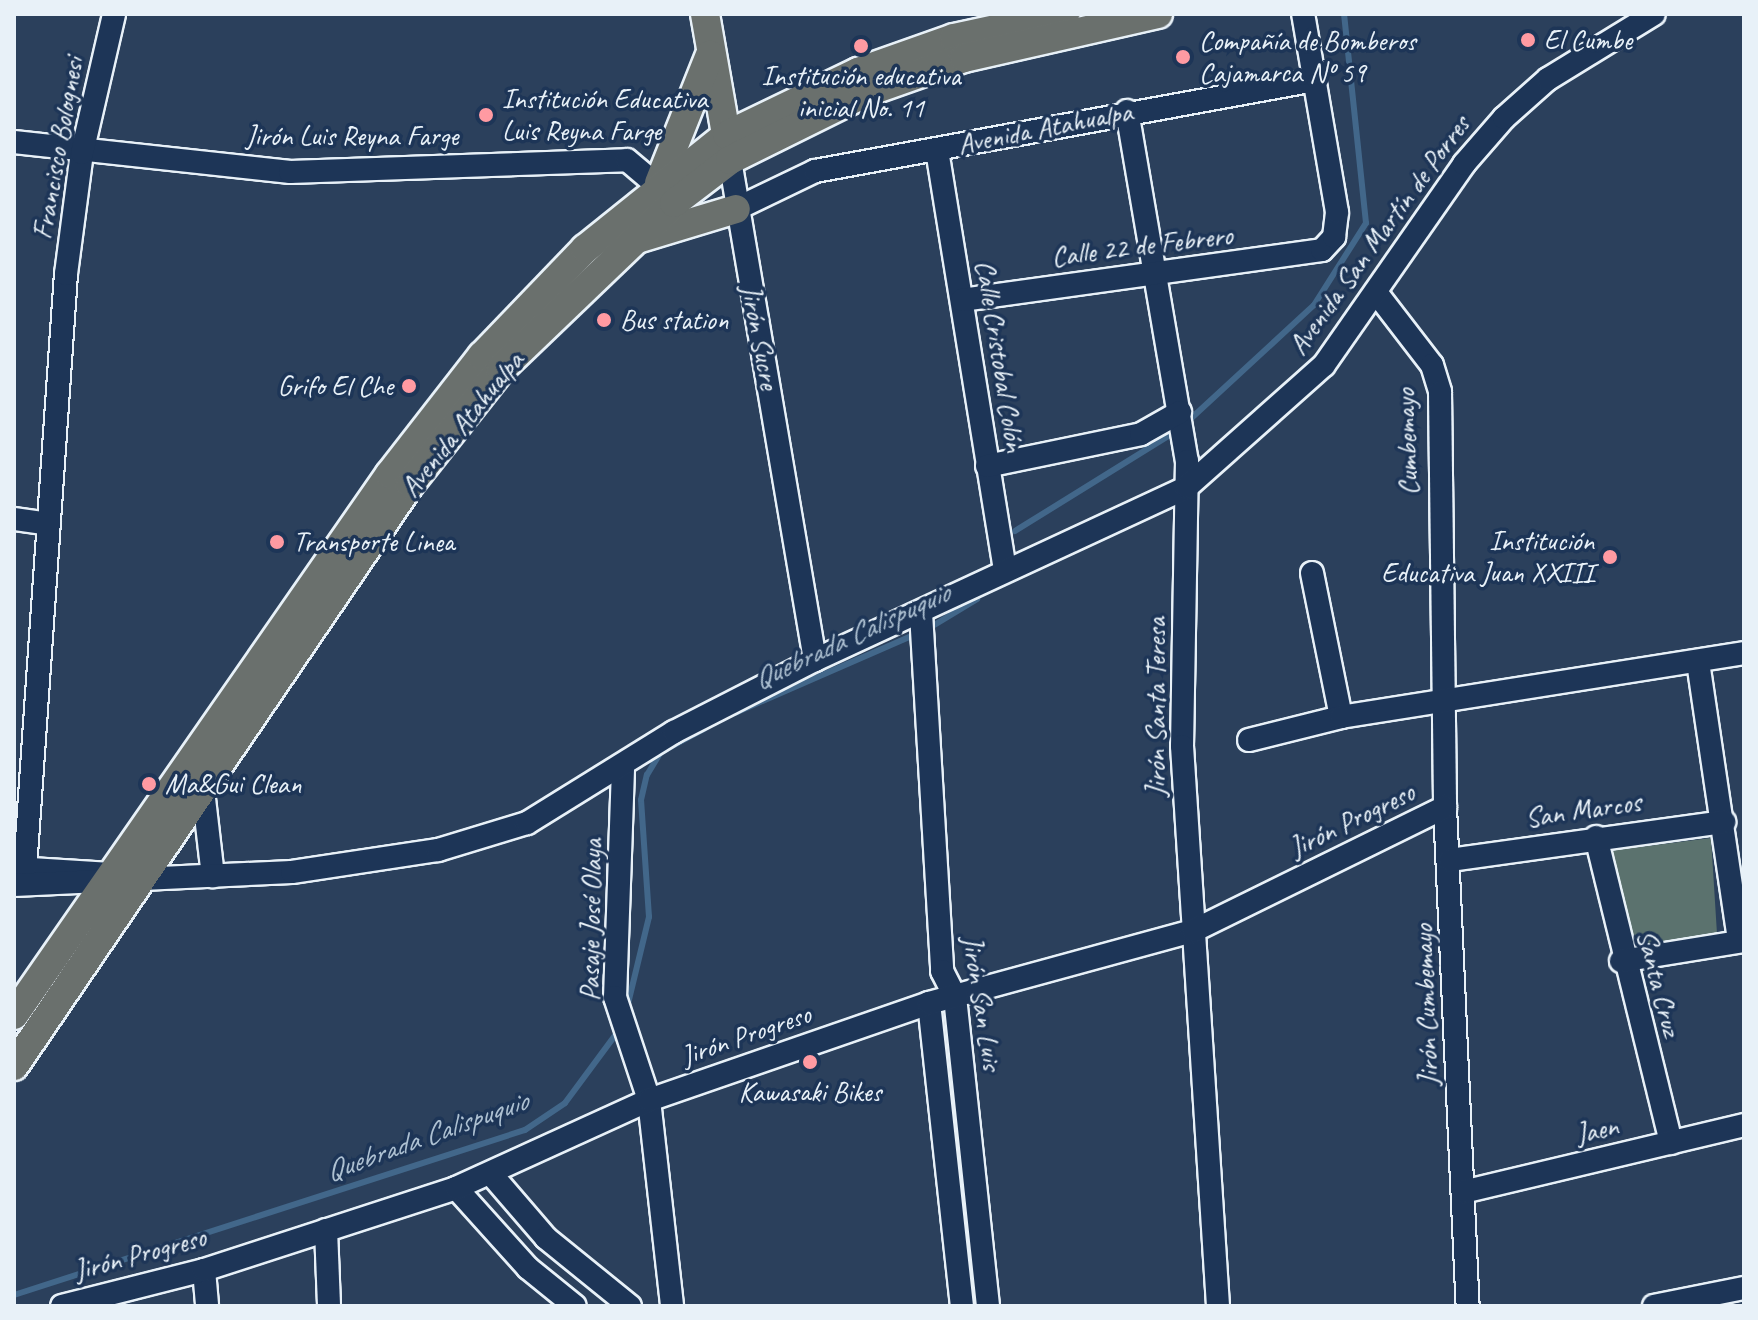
<!DOCTYPE html>
<meta charset="utf-8">
<style>
body{margin:0}
#map{position:relative;width:1758px;height:1320px;overflow:hidden;background:#2b405c;font-family:Caveat,sans-serif}
div>[style]{position:absolute}
.green>*{inset:0;background:#5b726e}
.stream>*{height:6px;margin:-3px;padding:0 3px;transform-origin:3px;border-radius:3px;background:#42678a}
.roads{filter:drop-shadow(2px 0 #e8f1f8) drop-shadow(-2px 0 #e8f1f8) drop-shadow(0 2px #e8f1f8) drop-shadow(0 -2px #e8f1f8)}
.minor>*{height:22px;margin:-11px;padding:0 11px;transform-origin:11px;border-radius:11px;background:#1d3557}
.major>*{height:28px;margin:-14px;padding:0 14px;transform-origin:14px;border-radius:14px;background:#6a706d}
.dots>*{width:22px;height:22px;translate:-50% -50%;box-sizing:border-box;border:4px solid #1d3557;border-radius:50%}
span{translate:-50% -50%;white-space:nowrap;text-align:center;line-height:1.15;-webkit-text-stroke:7px #1d3557;paint-order:stroke}
.poi-label{font-size:28px;color:#e8f1f8}
.left{translate:0 -50%;text-align:left}
.right{translate:-100% -50%;text-align:right}
.street-label{font-size:28px;color:#e8f1f8}
.water-label{font-size:30px;color:#aec1d2;font-style:italic}
.frame{position:absolute;inset:0;border:16px solid #e8f1f8;pointer-events:none}
</style>
<div id="map">
<div class="green">
<i style="clip-path:polygon(1711px 838px,1717px 934px,1629px 951px,1608px 851px)"></i>
</div>
<div class="stream">
<i style="left:1185px;top:424px;width:176px;rotate:-42.7deg"></i>
<i style="left:1314px;top:305px;width:97px;rotate:-57.6deg"></i>
<i style="left:1366px;top:223px;width:210px;rotate:-96deg"></i>
<i style="left:1015px;top:531px;width:190px;rotate:-31.8deg"></i>
<i style="left:926px;top:630px;width:60px;rotate:-31.3deg"></i>
<i style="left:735px;top:713px;width:197px;rotate:-23.6deg"></i>
<i style="left:626px;top:1012px;width:98px;rotate:-76.4deg"></i>
<i style="left:649px;top:917px;width:117px;rotate:-93.9deg"></i>
<i style="left:641px;top:800px;width:26px;rotate:-77deg"></i>
<i style="left:647px;top:775px;width:27px;rotate:-59deg"></i>
<i style="left:661px;top:752px;width:49px;rotate:-28.1deg"></i>
<i style="left:14px;top:1295px;width:537px;rotate:-17.9deg"></i>
<i style="left:525px;top:1130px;width:48px;rotate:-34deg"></i>
<i style="left:565px;top:1103px;width:91px;rotate:-53.5deg"></i>
</div>
<div class="roads">
<div class="minor">
<i style="left:1127px;top:111px;width:355px;rotate:80.3deg"></i>
<i style="left:1187px;top:461px;width:285px;rotate:91deg"></i>
<i style="left:1182px;top:746px;width:561px;rotate:86.32deg"></i>
<i style="left:14px;top:142px;width:278px;rotate:6.2deg"></i>
<i style="left:290px;top:172px;width:337px;rotate:-2deg"></i>
<i style="left:627px;top:160px;width:51px;rotate:40.2deg"></i>
<i style="left:937px;top:150px;width:426px;rotate:80.8deg"></i>
<i style="left:730px;top:160px;width:507px;rotate:80.35deg"></i>
<i style="left:736px;top:209px;width:88px;rotate:-25.7deg"></i>
<i style="left:815px;top:171px;width:508px;rotate:-10.31deg"></i>
<i style="left:1378px;top:295px;width:88px;rotate:52.4deg"></i>
<i style="left:1432px;top:365px;width:28px;rotate:73deg"></i>
<i style="left:1440px;top:392px;width:415px;rotate:89.3deg"></i>
<i style="left:1445px;top:807px;width:500px;rotate:87.4deg"></i>
<i style="left:962px;top:300px;width:363px;rotate:-7.9deg"></i>
<i style="left:1322px;top:250px;width:18px;rotate:-47deg"></i>
<i style="left:1334px;top:237px;width:25px;rotate:-83deg"></i>
<i style="left:1337px;top:212px;width:201px;rotate:-99.7deg"></i>
<i style="left:987px;top:466px;width:157px;rotate:-11.7deg"></i>
<i style="left:1141px;top:434px;width:45px;rotate:-29.4deg"></i>
<i style="left:14px;top:519px;width:35px;rotate:8deg"></i>
<i style="left:1312px;top:573px;width:147px;rotate:78.6deg"></i>
<i style="left:921px;top:613px;width:359px;rotate:86.6deg"></i>
<i style="left:942px;top:971px;width:29px;rotate:63deg"></i>
<i style="left:955px;top:997px;width:311px;rotate:83.9deg"></i>
<i style="left:1698px;top:662px;width:282px;rotate:81.6deg"></i>
<i style="left:1249px;top:740px;width:95px;rotate:-14deg"></i>
<i style="left:1341px;top:717px;width:408px;rotate:-9deg"></i>
<i style="left:623px;top:769px;width:228px;rotate:92deg"></i>
<i style="left:615px;top:997px;width:108px;rotate:71.7deg"></i>
<i style="left:649px;top:1100px;width:207px;rotate:83.6deg"></i>
<i style="left:203px;top:790px;width:87px;rotate:83.4deg"></i>
<i style="left:1596px;top:837px;width:315px;rotate:76.2deg"></i>
<i style="left:1450px;top:860px;width:277px;rotate:-7.9deg"></i>
<i style="left:14px;top:868px;width:114px;rotate:3.5deg"></i>
<i style="left:25px;top:869px;width:596px;rotate:-86.06deg"></i>
<i style="left:66px;top:274px;width:122px;rotate:-82.5deg"></i>
<i style="left:82px;top:153px;width:143px;rotate:-77deg"></i>
<i style="left:14px;top:885px;width:278px;rotate:-2.7deg"></i>
<i style="left:292px;top:872px;width:148px;rotate:-8.6deg"></i>
<i style="left:438px;top:850px;width:93px;rotate:-16.9deg"></i>
<i style="left:527px;top:823px;width:173px;rotate:-31.8deg"></i>
<i style="left:674px;top:732px;width:158px;rotate:-27.1deg"></i>
<i style="left:815px;top:660px;width:410px;rotate:-24.9deg"></i>
<i style="left:1187px;top:487px;width:183px;rotate:-41.7deg"></i>
<i style="left:1324px;top:365px;width:245px;rotate:-55.1deg"></i>
<i style="left:1464px;top:164px;width:61px;rotate:-49deg"></i>
<i style="left:1504px;top:118px;width:59px;rotate:-41.6deg"></i>
<i style="left:1548px;top:79px;width:124px;rotate:-31.5deg"></i>
<i style="left:1621px;top:961px;width:125px;rotate:-9.2deg"></i>
<i style="left:929px;top:1003px;width:305px;rotate:83.8deg"></i>
<i style="left:491px;top:1174px;width:84px;rotate:49.3deg"></i>
<i style="left:546px;top:1238px;width:108px;rotate:39deg"></i>
<i style="left:456px;top:1188px;width:108px;rotate:48deg"></i>
<i style="left:528px;top:1268px;width:60px;rotate:39deg"></i>
<i style="left:1463px;top:1192px;width:289px;rotate:-13.4deg"></i>
<i style="left:326px;top:1230px;width:76px;rotate:87.7deg"></i>
<i style="left:204px;top:1270px;width:36px;rotate:85deg"></i>
<i style="left:62px;top:1306px;width:146px;rotate:-14.2deg"></i>
<i style="left:204px;top:1270px;width:265px;rotate:-18deg"></i>
<i style="left:456px;top:1188px;width:212px;rotate:-24.5deg"></i>
<i style="left:649px;top:1100px;width:296px;rotate:-19.1deg"></i>
<i style="left:929px;top:1003px;width:274px;rotate:-15.3deg"></i>
<i style="left:1193px;top:931px;width:281px;rotate:-26.2deg"></i>
<i style="left:1654px;top:1306px;width:92px;rotate:-11.3deg"></i>
</div>
<div class="major">
<i style="left:705px;top:14px;width:140px;rotate:80.1deg"></i>
<i style="left:659px;top:183px;width:138px;rotate:-68.3deg"></i>
<i style="left:640px;top:238px;width:100px;rotate:-16.8deg"></i>
<i style="left:14px;top:1015px;width:659px;rotate:-55.2deg"></i>
<i style="left:390px;top:474px;width:150px;rotate:-52.1deg"></i>
<i style="left:482px;top:356px;width:149px;rotate:-46.1deg"></i>
<i style="left:585px;top:249px;width:182px;rotate:-38.8deg"></i>
<i style="left:727px;top:135px;width:145px;rotate:-25.7deg"></i>
<i style="left:858px;top:72px;width:102px;rotate:-19.5deg"></i>
<i style="left:954px;top:38px;width:114px;rotate:-12.2deg"></i>
<i style="left:14px;top:1066px;width:704px;rotate:-55.77deg"></i>
<i style="left:410px;top:484px;width:147px;rotate:-51.6deg"></i>
<i style="left:501px;top:369px;width:240px;rotate:-43.8deg"></i>
<i style="left:674px;top:203px;width:71px;rotate:-37.5deg"></i>
<i style="left:730px;top:160px;width:151px;rotate:-26.4deg"></i>
<i style="left:865px;top:93px;width:105px;rotate:-19.5deg"></i>
<i style="left:964px;top:58px;width:199px;rotate:-12.8deg"></i>
</div>
</div>
<div class="dots">
<i style="left:1528px;top:40px;background:#ff9aa2"></i>
<i style="left:861px;top:46px;background:#ff9aa2"></i>
<i style="left:1183px;top:57px;background:#ff9aa2"></i>
<i style="left:486px;top:115px;background:#ff9aa2"></i>
<i style="left:604px;top:320px;background:#ff9aa2"></i>
<i style="left:409px;top:386px;background:#ff9aa2"></i>
<i style="left:277px;top:542px;background:#ff9aa2"></i>
<i style="left:1610px;top:557px;background:#ff9aa2"></i>
<i style="left:149px;top:784px;background:#ff9aa2"></i>
<i style="left:810px;top:1062px;background:#ff9aa2"></i>
</div>
<div class="poi-label">
<span class="left" style="left:1544px;top:40px">El Cumbe</span>
<span class="left" style="left:1199px;top:57px">Compañía de Bomberos<br>Cajamarca Nº 59</span>
<span style="left:861px;top:92px">Institución educativa<br>inicial No. 11</span>
<span class="left" style="left:502px;top:115px">Institución Educativa<br>Luis Reyna Farge</span>
<span class="left" style="left:620px;top:320px">Bus station</span>
<span class="right" style="left:393px;top:386px">Grifo El Che</span>
<span class="right" style="left:1594px;top:557px">Institución<br>Educativa Juan XXIII</span>
<span class="left" style="left:293px;top:542px">Transporte Linea</span>
<span class="left" style="left:165px;top:784px">Ma&amp;Gui Clean</span>
<span style="left:810px;top:1092px">Kawasaki Bikes</span>
</div>
<div class="street-label">
<span style="left:1045px;top:128px;rotate:-11deg">Avenida Atahualpa</span>
<span style="left:352px;top:136px">Jirón Luis Reyna Farge</span>
<span style="left:58px;top:148px;rotate:-80deg">Francisco Bolognesi</span>
<span style="left:1379px;top:235px;rotate:-54deg">Avenida San Martín de Porres</span>
<span style="left:1142px;top:246px;rotate:-7deg">Calle 22 de Febrero</span>
<span style="left:760px;top:337px;rotate:79deg">Jirón Sucre</span>
<span style="left:1000px;top:356px;rotate:81deg">Calle Cristobal Colón</span>
<span style="left:462px;top:424px;rotate:-51deg">Avenida Atahualpa</span>
<span style="left:1407px;top:442px;rotate:-92deg">Cumbemayo</span>
<span style="left:1156px;top:707px;rotate:-90deg">Jirón Santa Teresa</span>
<span style="left:1583px;top:810px;rotate:-8deg">San Marcos</span>
<span style="left:1352px;top:820px;rotate:-26deg">Jirón Progreso</span>
<span style="left:591px;top:920px;rotate:-89deg">Pasaje José Olaya</span>
<span style="left:1659px;top:983px;rotate:76deg">Santa Cruz</span>
<span style="left:982px;top:1003px;rotate:81deg">Jirón San Luis</span>
<span style="left:1426px;top:1005px;rotate:-92deg">Jirón Cumbemayo</span>
<span style="left:746px;top:1035px;rotate:-19deg">Jirón Progreso</span>
<span style="left:1597px;top:1130px;rotate:-13deg">Jaen</span>
<span style="left:140px;top:1254px;rotate:-15deg">Jirón Progreso</span>
</div>
<div class="water-label">
<span style="left:851px;top:636px;rotate:-25deg">Quebrada Calispuquio</span>
<span style="left:426px;top:1136px;rotate:-20deg">Quebrada Calispuquio</span>
</div>
<div class="frame"></div>
</div>
